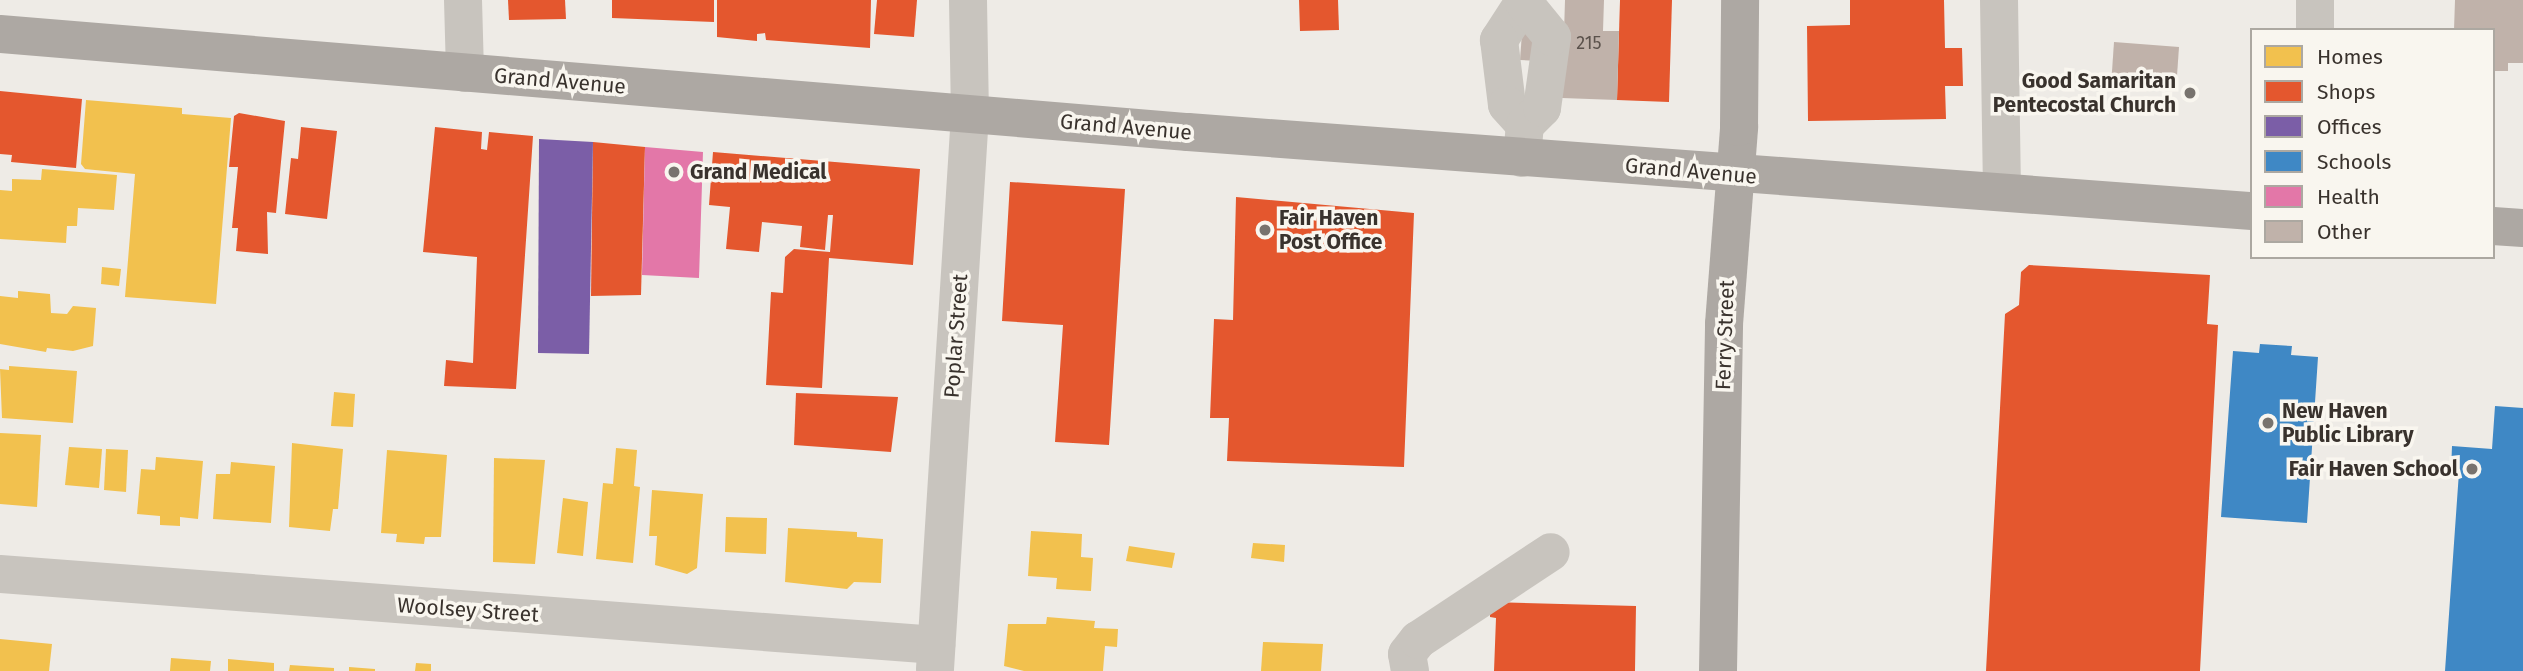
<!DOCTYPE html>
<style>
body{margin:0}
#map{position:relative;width:2523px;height:671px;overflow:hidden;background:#eeebe6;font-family:"Fira Sans",sans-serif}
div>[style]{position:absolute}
.homes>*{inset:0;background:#f2c14e}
.shops>*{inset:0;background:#e4572e}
.offices>*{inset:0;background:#7b5ea7}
.schools>*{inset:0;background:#3f88c5}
.health>*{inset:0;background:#e377a8}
.building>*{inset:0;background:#c0b2aa}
.minor>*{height:38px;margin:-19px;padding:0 19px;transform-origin:19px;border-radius:19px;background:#c8c4be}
.major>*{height:38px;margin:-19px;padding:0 19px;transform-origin:19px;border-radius:19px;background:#ada8a3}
.dots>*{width:19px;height:19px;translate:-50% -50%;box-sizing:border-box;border:4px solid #f9f6ef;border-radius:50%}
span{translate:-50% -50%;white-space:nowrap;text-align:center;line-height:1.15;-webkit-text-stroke:7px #f9f6ef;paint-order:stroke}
.number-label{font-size:18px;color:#5b524c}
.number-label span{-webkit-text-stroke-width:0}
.street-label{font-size:21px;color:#39322d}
.poi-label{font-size:21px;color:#39322d;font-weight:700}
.right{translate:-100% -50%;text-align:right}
.left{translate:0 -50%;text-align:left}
.legend{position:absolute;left:2250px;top:28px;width:245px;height:231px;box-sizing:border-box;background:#f9f6ef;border:2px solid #aca8a1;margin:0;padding:9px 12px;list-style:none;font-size:21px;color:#39322d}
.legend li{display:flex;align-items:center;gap:14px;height:35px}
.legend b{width:35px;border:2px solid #aca8a1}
</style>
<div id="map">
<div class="homes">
<i style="clip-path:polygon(86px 100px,182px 108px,182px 114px,231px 118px,216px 304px,125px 297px,135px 174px,85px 169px,81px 164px)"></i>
<i style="clip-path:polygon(42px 169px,117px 175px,114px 210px,78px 208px,77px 226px,67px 226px,66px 243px,0 239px,0 190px,12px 191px,12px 179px,41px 180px)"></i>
<i style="clip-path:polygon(102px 267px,121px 269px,119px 286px,101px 284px)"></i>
<i style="clip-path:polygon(18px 291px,50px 294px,51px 313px,67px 314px,73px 306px,96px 308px,93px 346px,73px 351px,47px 348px,46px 352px,0 344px,0 296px,18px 298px)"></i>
<i style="clip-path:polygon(9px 366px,77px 371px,73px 423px,2px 418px,0 369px,9px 370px)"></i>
<i style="clip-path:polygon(334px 392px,355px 394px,353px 427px,331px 426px)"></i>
<i style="clip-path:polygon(0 433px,41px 435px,37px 507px,0 504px)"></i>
<i style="clip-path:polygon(292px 443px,343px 449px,338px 509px,333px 509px,330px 531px,289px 527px)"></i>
<i style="clip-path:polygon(69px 447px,102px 449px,99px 488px,65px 485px)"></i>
<i style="clip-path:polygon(616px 448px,637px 450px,634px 486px,640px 487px,633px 563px,596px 559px,603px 483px,613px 484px)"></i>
<i style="clip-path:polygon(106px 449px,128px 450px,126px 492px,104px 490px)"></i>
<i style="clip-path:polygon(387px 450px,447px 455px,441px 537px,425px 537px,424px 544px,396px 542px,397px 534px,381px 533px)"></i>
<i style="clip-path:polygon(156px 457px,203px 461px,198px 519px,180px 517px,180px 526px,160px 525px,160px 516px,137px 514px,141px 469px,155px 470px)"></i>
<i style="clip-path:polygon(494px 458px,545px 460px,535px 564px,493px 562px)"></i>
<i style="clip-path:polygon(231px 462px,275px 466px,271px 523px,213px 519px,216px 474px,230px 474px)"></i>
<i style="clip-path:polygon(652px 490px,703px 494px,697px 568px,687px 574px,655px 565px,657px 536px,649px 536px)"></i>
<i style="clip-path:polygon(563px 498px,588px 502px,583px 556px,557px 553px)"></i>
<i style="clip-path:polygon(726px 517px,767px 518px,766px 554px,725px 552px)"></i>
<i style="clip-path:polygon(788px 528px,857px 532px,857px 537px,883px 539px,881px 583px,854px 582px,847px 589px,785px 582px)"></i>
<i style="clip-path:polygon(1031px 531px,1082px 534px,1081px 557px,1093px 558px,1091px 591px,1056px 589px,1057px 578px,1028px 576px)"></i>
<i style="clip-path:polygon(1253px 543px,1285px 545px,1284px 562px,1251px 558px)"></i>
<i style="clip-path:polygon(1129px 546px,1175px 553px,1172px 568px,1126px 561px)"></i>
<i style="clip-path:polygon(1047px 617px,1095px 621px,1094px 628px,1118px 629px,1117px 647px,1105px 646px,1103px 671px,1024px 671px,1004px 666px,1008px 624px,1046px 624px)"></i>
<i style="clip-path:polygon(0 639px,52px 644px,49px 671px,0 671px)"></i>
<i style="clip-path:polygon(1263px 642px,1323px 644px,1321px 671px,1261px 671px)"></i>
<i style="clip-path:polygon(171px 658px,211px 661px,210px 671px,170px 671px)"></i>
<i style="clip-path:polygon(228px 659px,274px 663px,274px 671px,228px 671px)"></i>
<i style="clip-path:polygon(416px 663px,431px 664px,431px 671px,415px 671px)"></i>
<i style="clip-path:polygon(290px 665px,334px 668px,334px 671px,289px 671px)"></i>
<i style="clip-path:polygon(349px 667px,375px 669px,375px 671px,349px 671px)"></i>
</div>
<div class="shops">
<i style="clip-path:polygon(508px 0,565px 0,566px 19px,509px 20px)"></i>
<i style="clip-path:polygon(612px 0,714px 0,714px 22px,612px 18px)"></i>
<i style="clip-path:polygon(717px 0,871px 0,870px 48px,766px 40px,765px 33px,757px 34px,757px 41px,717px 37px)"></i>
<i style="clip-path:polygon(877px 0,917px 0,914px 37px,874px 34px)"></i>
<i style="clip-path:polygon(1299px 0,1338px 0,1339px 30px,1300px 31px)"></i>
<i style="clip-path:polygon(1620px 0,1672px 0,1669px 102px,1617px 100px)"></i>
<i style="clip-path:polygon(1850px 0,1944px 0,1945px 48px,1962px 48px,1963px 86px,1945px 86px,1946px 119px,1808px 121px,1807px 26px,1850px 25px)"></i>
<i style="clip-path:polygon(0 91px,82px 99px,76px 168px,11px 162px,12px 155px,0 154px)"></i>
<i style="clip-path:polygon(239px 113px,285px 121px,276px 213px,267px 212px,268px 254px,236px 251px,238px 228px,232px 228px,238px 167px,229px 167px,234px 116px)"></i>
<i style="clip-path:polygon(301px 127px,337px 131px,327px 219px,285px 214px,291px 158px,298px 159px)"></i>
<i style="clip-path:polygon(435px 127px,482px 132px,481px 149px,487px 150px,489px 132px,533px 136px,516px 389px,444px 386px,446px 360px,473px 363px,477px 257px,423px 252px)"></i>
<i style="clip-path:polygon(593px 142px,645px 147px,641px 295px,591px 296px)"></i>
<i style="clip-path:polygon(713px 152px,920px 169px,913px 265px,829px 258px,822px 388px,766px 385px,771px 292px,783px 293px,785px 257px,794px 249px,830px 252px,833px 215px,828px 215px,825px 250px,800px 247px,802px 226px,762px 222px,759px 252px,726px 249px,730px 207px,709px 205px)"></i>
<i style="clip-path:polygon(1010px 182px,1125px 189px,1109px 445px,1055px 442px,1063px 325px,1002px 321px)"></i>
<i style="clip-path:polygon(1236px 197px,1414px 213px,1404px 467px,1227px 461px,1229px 418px,1210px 418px,1214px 319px,1233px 320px)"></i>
<i style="clip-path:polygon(2029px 265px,2210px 275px,2207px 324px,2218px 325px,2200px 671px,1986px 671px,2005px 314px,2019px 305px,2021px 272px)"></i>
<i style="clip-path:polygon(796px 393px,898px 397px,891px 452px,794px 445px)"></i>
<i style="clip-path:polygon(1490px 602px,1636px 606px,1635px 671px,1494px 671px,1496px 618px,1490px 617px)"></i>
</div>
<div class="offices">
<i style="clip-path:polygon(539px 139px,593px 142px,589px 354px,538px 353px)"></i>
</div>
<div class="schools">
<i style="clip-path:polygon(2260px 344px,2292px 346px,2291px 355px,2318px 357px,2307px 523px,2221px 517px,2233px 351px,2259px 353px)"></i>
<i style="clip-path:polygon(2495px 406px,2523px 408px,2523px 671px,2445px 671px,2459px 472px,2451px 472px,2452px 446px,2492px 449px)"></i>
</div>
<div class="health">
<i style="clip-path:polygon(645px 147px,703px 152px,699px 278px,642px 275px)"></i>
</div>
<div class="building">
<i style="clip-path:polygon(1565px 0,1604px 0,1603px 31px,1619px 31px,1617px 100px,1562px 98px)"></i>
<i style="clip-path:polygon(2455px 0,2523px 0,2523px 63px,2508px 63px,2508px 71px,2493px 71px,2493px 30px,2454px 30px)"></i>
<i style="clip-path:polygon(1522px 33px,1542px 35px,1540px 61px,1520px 60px)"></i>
<i style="clip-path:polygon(2114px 42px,2179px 47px,2176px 90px,2111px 86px)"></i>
</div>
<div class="minor">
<i style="left:463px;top:0;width:73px;rotate:88.4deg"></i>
<i style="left:1525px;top:0;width:48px;rotate:123deg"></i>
<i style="left:1499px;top:40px;width:65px;rotate:83deg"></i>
<i style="left:1507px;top:105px;width:27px;rotate:48deg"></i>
<i style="left:1999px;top:0;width:191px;rotate:89.1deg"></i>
<i style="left:2315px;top:30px;width:30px;rotate:-90deg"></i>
<i style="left:1522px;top:158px;width:33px;rotate:-85deg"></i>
<i style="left:1525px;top:125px;width:24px;rotate:-45deg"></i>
<i style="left:1542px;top:108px;width:72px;rotate:-82deg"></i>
<i style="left:1552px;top:37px;width:43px;rotate:-129.3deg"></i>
<i style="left:0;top:574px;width:939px;rotate:4.34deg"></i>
<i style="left:935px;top:669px;width:555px;rotate:-86.39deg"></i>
<i style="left:970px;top:115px;width:115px;rotate:-91deg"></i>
<i style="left:1410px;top:671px;width:17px;rotate:-100deg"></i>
<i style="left:1407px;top:654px;width:18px;rotate:-52deg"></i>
<i style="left:1418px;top:640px;width:159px;rotate:-33.5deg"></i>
</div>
<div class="major">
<i style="left:0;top:34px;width:1192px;rotate:4.72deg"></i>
<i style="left:1188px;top:132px;width:1067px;rotate:4.25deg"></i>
<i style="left:2493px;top:226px;width:30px;rotate:4deg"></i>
<i style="left:1718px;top:671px;width:347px;rotate:-89deg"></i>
<i style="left:1724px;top:324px;width:198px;rotate:-85.6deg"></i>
<i style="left:1739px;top:127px;width:127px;rotate:-89.5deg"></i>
</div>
<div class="dots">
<i style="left:2190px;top:93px;background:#78736e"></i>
<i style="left:674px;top:172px;background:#78736e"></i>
<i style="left:1265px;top:230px;background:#78736e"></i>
<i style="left:2268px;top:423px;background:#78736e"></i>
<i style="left:2472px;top:469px;background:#78736e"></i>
</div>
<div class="number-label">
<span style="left:1589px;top:43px">215</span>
</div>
<div class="street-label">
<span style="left:560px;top:81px;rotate:5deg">Grand Avenue</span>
<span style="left:1126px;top:127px;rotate:5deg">Grand Avenue</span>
<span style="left:1691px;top:171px;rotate:5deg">Grand Avenue</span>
<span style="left:1725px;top:335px;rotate:-88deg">Ferry Street</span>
<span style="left:956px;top:336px;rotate:-86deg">Poplar Street</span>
<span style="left:468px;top:610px;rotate:4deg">Woolsey Street</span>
</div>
<div class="poi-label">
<span class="right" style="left:2176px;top:93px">Good Samaritan<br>Pentecostal Church</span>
<span class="left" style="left:690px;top:172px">Grand Medical</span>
<span class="left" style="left:1279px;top:230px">Fair Haven<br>Post Office</span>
<span class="left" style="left:2282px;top:423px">New Haven<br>Public Library</span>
<span class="right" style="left:2458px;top:469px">Fair Haven School</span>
</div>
<ul class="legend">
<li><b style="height:19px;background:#f2c14e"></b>Homes</li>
<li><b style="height:19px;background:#e4572e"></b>Shops</li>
<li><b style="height:19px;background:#7b5ea7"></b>Offices</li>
<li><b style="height:19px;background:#3f88c5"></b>Schools</li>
<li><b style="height:19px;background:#e377a8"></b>Health</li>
<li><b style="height:19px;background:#c0b2aa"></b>Other</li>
</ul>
</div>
